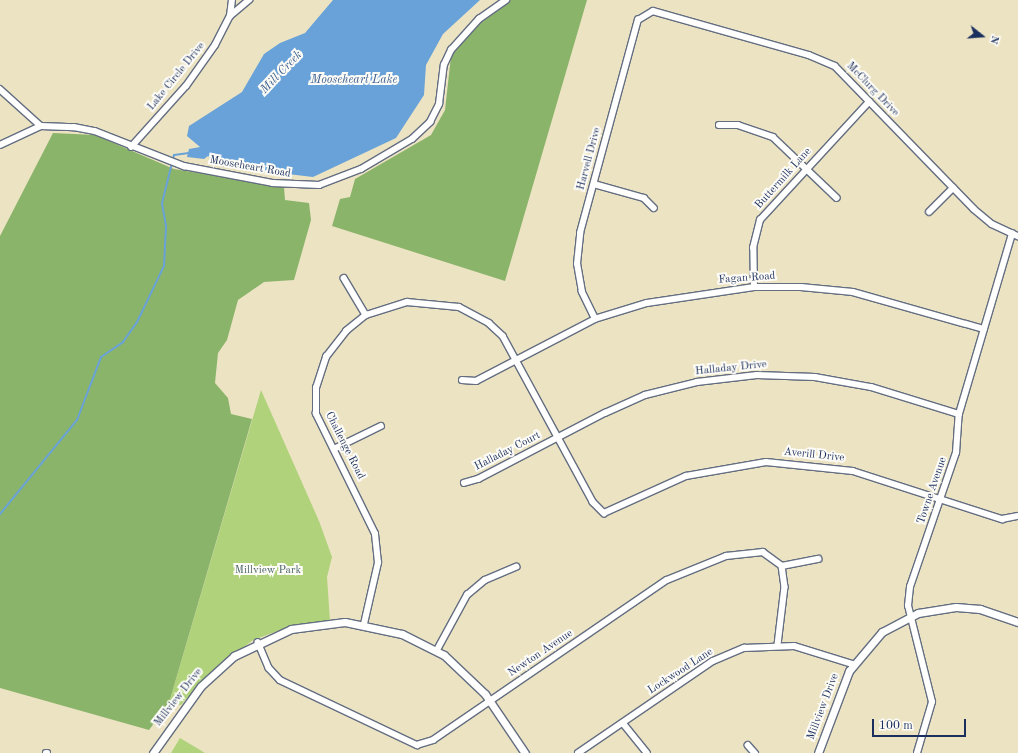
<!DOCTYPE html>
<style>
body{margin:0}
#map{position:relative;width:1018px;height:753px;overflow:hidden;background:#ece3c3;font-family:"Old Standard TT",serif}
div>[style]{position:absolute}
.green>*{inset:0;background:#afd27b}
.forest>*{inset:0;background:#8bb46b}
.water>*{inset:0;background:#69a2d8}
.stream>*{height:2px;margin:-1px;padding:0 1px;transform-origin:1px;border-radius:1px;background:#69a2d8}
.roads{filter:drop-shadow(1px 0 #646e81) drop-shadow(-1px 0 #646e81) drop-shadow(0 1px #646e81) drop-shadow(0 -1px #646e81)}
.minor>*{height:5.5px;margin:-2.75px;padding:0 2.75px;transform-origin:2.75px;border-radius:2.75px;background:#fff}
.tertiary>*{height:7px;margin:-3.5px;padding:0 3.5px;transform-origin:3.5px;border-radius:3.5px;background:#fff}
span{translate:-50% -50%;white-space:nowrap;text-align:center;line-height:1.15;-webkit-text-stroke:4px #fdfcf7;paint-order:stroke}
.street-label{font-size:11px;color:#1b2f5e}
.park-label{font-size:11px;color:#476067}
.water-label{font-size:12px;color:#3a5d8f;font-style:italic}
.north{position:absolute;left:962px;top:16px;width:40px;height:40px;-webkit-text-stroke:3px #fdfcf7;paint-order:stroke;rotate:107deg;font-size:11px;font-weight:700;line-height:16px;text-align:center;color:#1b2f5e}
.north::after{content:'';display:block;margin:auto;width:14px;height:18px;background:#1b2f5e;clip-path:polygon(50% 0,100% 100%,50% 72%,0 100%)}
.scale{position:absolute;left:872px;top:719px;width:94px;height:18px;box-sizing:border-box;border:2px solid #1b2f5e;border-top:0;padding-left:5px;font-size:12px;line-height:14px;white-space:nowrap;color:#1b2f5e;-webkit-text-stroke:3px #fdfcf7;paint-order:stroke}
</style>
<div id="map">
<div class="green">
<i style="clip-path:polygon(261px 390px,319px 521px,332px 557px,327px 577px,330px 621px,291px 626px,253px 640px,207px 676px,181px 705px,169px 703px)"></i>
<i style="clip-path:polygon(180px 738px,205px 753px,171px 753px)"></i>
</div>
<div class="forest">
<i style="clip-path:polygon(510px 0,587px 0,505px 281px,332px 226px,340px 199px,350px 197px,355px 179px,431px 135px,445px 110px,451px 56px,466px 35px)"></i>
<i style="clip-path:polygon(53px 133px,95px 135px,174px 169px,284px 187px,285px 200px,309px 203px,311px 220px,294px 280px,264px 282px,238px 300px,227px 340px,218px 353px,215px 383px,228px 398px,231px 414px,252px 419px,169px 703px,149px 730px,0 688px,0 236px)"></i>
</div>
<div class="water">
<i style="clip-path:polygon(333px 0,480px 0,443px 34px,426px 65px,424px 95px,396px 138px,313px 177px,221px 166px,208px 156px,204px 159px,187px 157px,189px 149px,200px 147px,187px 136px,189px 126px,242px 92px,264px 54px,280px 43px,305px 33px)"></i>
</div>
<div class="stream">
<i style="left:0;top:514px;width:122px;rotate:-50.7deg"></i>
<i style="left:77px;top:420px;width:67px;rotate:-69.1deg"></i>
<i style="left:101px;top:357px;width:27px;rotate:-34deg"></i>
<i style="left:123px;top:342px;width:24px;rotate:-55deg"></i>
<i style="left:137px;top:322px;width:62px;rotate:-64.3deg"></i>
<i style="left:164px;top:266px;width:40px;rotate:-87.1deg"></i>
<i style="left:166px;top:226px;width:23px;rotate:-100deg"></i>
<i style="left:162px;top:203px;width:49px;rotate:-76deg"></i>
<i style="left:174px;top:155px;width:15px;rotate:-8deg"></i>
</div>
<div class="roads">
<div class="minor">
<i style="left:230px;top:16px;width:16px;rotate:-83deg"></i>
<i style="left:0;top:89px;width:55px;rotate:42.1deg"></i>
<i style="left:719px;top:125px;width:19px"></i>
<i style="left:738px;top:125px;width:37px;rotate:19deg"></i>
<i style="left:773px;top:137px;width:88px;rotate:43.6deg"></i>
<i style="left:0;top:145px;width:45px;rotate:-24.9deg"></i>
<i style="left:41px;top:126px;width:33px;rotate:2deg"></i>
<i style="left:74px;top:127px;width:21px;rotate:11deg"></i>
<i style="left:95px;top:131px;width:96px;rotate:21.5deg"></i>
<i style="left:184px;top:166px;width:91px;rotate:10.8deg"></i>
<i style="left:273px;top:183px;width:46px;rotate:2.5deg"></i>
<i style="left:319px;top:185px;width:45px;rotate:-20.9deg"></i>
<i style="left:361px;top:169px;width:59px;rotate:-30.5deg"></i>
<i style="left:412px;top:139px;width:25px;rotate:-43deg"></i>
<i style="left:430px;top:122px;width:20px;rotate:-63deg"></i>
<i style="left:439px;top:104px;width:39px;rotate:-83deg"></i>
<i style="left:444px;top:65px;width:17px;rotate:-65deg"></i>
<i style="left:451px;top:50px;width:42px;rotate:-47.9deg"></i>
<i style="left:479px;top:19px;width:33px;rotate:-35deg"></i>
<i style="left:131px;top:147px;width:82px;rotate:-48deg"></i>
<i style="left:186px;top:86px;width:50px;rotate:-54.7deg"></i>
<i style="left:215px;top:45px;width:33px;rotate:-63deg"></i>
<i style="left:230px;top:16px;width:25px;rotate:-40deg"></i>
<i style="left:594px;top:184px;width:52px;rotate:15.6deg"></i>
<i style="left:644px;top:198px;width:14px;rotate:45deg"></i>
<i style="left:929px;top:212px;width:34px;rotate:-45deg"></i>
<i style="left:344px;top:278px;width:43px;rotate:59.3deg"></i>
<i style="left:754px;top:287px;width:39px;rotate:-91deg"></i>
<i style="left:753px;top:248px;width:29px;rotate:-76deg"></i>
<i style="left:760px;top:220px;width:161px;rotate:-47.3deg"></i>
<i style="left:595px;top:319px;width:30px;rotate:-116deg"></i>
<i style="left:582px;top:292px;width:28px;rotate:-100deg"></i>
<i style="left:577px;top:264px;width:31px;rotate:-84deg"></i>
<i style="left:580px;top:233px;width:221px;rotate:-74.8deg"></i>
<i style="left:638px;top:20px;width:17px;rotate:-31deg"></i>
<i style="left:653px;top:11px;width:162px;rotate:15.8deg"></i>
<i style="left:809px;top:55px;width:28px;rotate:23deg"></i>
<i style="left:835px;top:66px;width:199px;rotate:45.8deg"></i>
<i style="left:974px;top:209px;width:23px;rotate:40deg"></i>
<i style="left:992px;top:224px;width:29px;rotate:25deg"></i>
<i style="left:462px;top:380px;width:14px;rotate:4deg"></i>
<i style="left:476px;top:381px;width:134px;rotate:-27.5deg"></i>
<i style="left:595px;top:319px;width:54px;rotate:-17.1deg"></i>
<i style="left:647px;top:303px;width:108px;rotate:-8.5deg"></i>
<i style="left:754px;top:287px;width:47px"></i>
<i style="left:801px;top:287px;width:52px;rotate:5.5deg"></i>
<i style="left:853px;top:292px;width:136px;rotate:15.8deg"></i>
<i style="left:334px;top:449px;width:52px;rotate:-26.1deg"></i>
<i style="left:464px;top:483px;width:15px;rotate:-16deg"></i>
<i style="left:478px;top:479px;width:143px;rotate:-27.5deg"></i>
<i style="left:605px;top:413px;width:44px;rotate:-24.2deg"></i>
<i style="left:645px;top:395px;width:54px;rotate:-14deg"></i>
<i style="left:697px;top:382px;width:60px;rotate:-6.7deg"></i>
<i style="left:757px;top:375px;width:58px;rotate:2deg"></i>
<i style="left:815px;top:377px;width:57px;rotate:10.1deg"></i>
<i style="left:871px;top:387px;width:92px;rotate:17.1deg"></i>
<i style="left:782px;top:566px;width:37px;rotate:-11deg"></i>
<i style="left:364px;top:624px;width:63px;rotate:-77.1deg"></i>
<i style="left:378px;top:563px;width:29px;rotate:-96deg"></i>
<i style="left:375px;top:534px;width:134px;rotate:-116.2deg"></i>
<i style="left:316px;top:414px;width:26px;rotate:-90deg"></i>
<i style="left:316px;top:388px;width:33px;rotate:-72deg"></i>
<i style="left:326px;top:357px;width:33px;rotate:-52deg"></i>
<i style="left:346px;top:331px;width:26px;rotate:-39deg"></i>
<i style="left:366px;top:315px;width:43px;rotate:-17.6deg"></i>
<i style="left:407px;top:302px;width:52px;rotate:5.5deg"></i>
<i style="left:459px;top:307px;width:34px;rotate:28deg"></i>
<i style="left:489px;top:323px;width:19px;rotate:43deg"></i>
<i style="left:503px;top:336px;width:189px;rotate:61.5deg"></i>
<i style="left:593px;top:502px;width:16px;rotate:45deg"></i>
<i style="left:604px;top:513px;width:90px;rotate:-24.3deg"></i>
<i style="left:686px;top:476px;width:81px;rotate:-9.9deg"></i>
<i style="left:766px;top:462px;width:87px;rotate:5.9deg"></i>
<i style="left:853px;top:471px;width:157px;rotate:17.9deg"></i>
<i style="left:1002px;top:519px;width:16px;rotate:-11deg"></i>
<i style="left:258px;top:642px;width:28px;rotate:67deg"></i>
<i style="left:269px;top:668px;width:16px;rotate:47deg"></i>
<i style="left:280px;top:680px;width:152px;rotate:25.4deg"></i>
<i style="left:417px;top:745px;width:17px;rotate:-17deg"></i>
<i style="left:433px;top:740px;width:283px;rotate:-34.4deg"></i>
<i style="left:667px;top:580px;width:64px;rotate:-22.1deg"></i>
<i style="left:726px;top:556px;width:37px;rotate:-6deg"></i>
<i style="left:763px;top:552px;width:24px;rotate:36deg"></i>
<i style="left:782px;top:566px;width:21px;rotate:82deg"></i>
<i style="left:785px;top:587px;width:58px;rotate:96.9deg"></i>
<i style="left:437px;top:650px;width:63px;rotate:-61.4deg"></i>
<i style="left:467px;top:595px;width:23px;rotate:-40deg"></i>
<i style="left:485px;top:580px;width:34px;rotate:-23deg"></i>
<i style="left:623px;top:723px;width:38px;rotate:51deg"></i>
<i style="left:748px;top:745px;width:11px;rotate:49deg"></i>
<i style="left:46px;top:753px;width:1px"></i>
<i style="left:578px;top:753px;width:163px;rotate:-34.3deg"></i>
<i style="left:713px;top:661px;width:34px;rotate:-23deg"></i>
<i style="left:744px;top:648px;width:50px;rotate:-2.3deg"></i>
<i style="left:794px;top:646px;width:62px;rotate:17deg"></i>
<i style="left:917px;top:753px;width:53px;rotate:-73.6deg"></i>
<i style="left:932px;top:702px;width:99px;rotate:-104deg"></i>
<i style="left:908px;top:606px;width:19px;rotate:-84deg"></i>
<i style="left:910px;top:587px;width:142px;rotate:-71.1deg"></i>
<i style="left:956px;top:453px;width:39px;rotate:-86deg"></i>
<i style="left:959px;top:414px;width:188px;rotate:-73.6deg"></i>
</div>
<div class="tertiary">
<i style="left:153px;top:753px;width:82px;rotate:-54.4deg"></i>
<i style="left:201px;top:686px;width:45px;rotate:-42.3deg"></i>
<i style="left:234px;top:656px;width:63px;rotate:-25.3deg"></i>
<i style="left:291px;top:629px;width:54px;rotate:-7.4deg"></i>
<i style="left:345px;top:622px;width:58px;rotate:11.9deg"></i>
<i style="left:402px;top:634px;width:47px;rotate:26.6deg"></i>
<i style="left:444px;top:655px;width:57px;rotate:43.6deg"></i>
<i style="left:485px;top:694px;width:71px;rotate:55.9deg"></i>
<i style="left:818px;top:753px;width:88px;rotate:-69.3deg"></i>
<i style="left:849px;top:671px;width:51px;rotate:-49.8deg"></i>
<i style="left:882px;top:632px;width:41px;rotate:-27.8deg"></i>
<i style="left:918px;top:613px;width:38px;rotate:-9deg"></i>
<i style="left:956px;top:607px;width:24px;rotate:5deg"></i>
<i style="left:980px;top:609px;width:40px;rotate:18.9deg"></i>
</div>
</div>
<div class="street-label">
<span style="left:177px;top:77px;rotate:-51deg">Lake Circle Drive</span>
<span style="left:872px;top:90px;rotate:46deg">McClurg Drive</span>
<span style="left:590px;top:159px;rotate:-75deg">Harvell Drive</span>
<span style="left:250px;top:168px;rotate:10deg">Mooseheart Road</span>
<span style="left:784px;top:179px;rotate:-48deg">Buttermilk Lane</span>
<span style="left:747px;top:279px;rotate:-4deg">Fagan Road</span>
<span style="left:731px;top:369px;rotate:-6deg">Halladay Drive</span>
<span style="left:344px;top:446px;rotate:63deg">Challenge Road</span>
<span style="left:508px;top:452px;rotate:-27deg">Halladay Court</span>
<span style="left:814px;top:456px;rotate:6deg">Averill Drive</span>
<span style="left:933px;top:491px;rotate:-71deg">Towne Avenue</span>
<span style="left:541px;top:654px;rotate:-34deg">Newton Avenue</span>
<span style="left:681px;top:672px;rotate:-33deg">Lockwood Lane</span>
<span style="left:179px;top:698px;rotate:-52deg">Millview Drive</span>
<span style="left:824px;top:707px;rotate:-69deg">Millview Drive</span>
</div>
<div class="park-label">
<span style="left:268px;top:571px">Millview Park</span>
</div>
<div class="water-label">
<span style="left:282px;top:73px;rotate:-46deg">Mill Creek</span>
<span style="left:354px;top:81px">Mooseheart Lake</span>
</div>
<div class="north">N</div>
<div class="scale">100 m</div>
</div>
